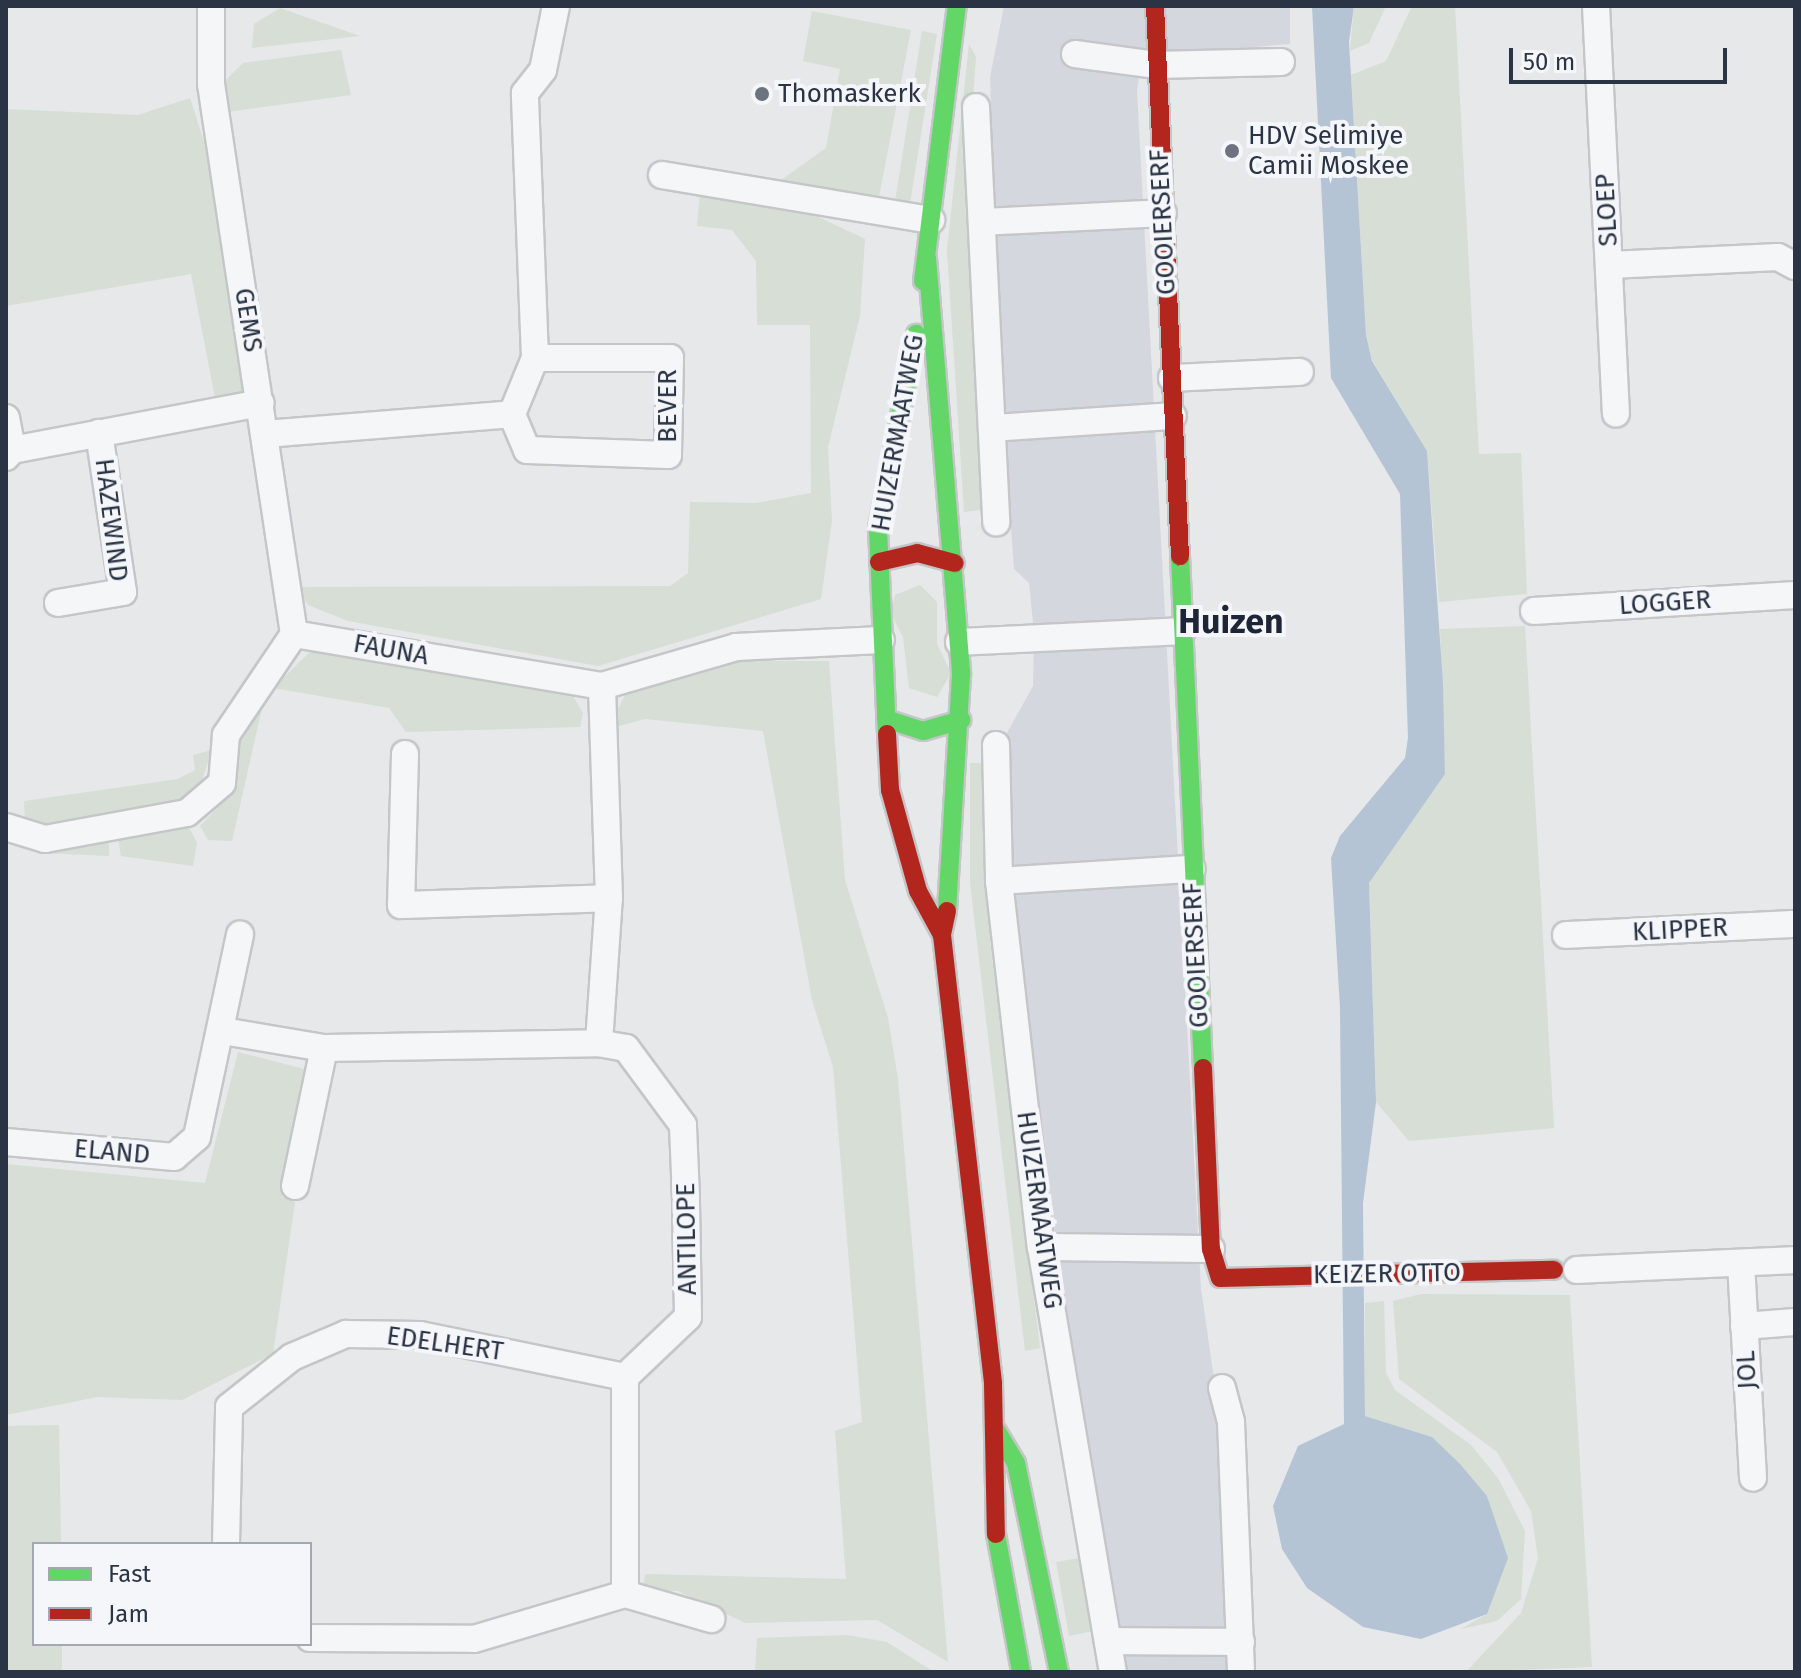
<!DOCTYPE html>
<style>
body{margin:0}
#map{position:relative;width:1801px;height:1678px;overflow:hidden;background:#e6e8ea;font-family:"Fira Sans",sans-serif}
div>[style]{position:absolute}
.built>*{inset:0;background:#d4d7dd}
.green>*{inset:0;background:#d6ded6}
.water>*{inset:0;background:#b4c4d5}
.roads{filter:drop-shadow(2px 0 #c4c6c8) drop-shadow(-2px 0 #c4c6c8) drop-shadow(0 2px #c4c6c8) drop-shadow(0 -2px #c4c6c8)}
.street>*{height:26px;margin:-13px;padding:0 13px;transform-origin:13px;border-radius:13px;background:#f5f6f7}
.fast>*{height:18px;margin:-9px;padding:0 9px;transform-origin:9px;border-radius:9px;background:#63d668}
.jam>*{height:18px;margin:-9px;padding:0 9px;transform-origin:9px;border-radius:9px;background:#b3261e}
.dots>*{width:22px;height:22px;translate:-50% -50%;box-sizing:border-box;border:4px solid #f4f6f9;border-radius:50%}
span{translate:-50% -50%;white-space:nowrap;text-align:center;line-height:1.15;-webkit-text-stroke:8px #f4f6f9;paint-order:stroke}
.poi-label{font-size:26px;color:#2b3445}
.left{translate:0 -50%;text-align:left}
.street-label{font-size:26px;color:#2b3445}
.district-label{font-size:34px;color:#1d2536;font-weight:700}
.frame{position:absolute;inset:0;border:8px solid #2b3445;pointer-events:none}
.legend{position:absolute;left:32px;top:1542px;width:280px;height:104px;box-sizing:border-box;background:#f4f6f9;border:2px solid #a4a8b1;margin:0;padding:10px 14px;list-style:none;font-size:24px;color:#2b3445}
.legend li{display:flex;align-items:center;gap:16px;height:40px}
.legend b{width:40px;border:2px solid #a4a8b1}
.scale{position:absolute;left:1509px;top:48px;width:218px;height:36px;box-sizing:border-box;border:4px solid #2b3445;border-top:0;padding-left:10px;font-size:24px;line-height:28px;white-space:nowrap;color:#2b3445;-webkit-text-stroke:6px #f4f6f9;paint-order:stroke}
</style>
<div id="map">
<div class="built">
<i style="clip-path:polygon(1004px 6px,1290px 6px,1290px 44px,1142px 56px,1137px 91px,1201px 1289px,1227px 1468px,1229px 1672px,1118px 1672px,1061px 1331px,1007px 917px,1007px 733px,1033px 686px,1034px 632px,1029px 583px,1014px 569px,1001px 389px,990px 77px)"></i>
</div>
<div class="green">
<i style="clip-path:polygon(1354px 6px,1386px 6px,1369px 43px,1350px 51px)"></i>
<i style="clip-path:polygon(1412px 6px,1455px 6px,1479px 454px,1521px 453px,1527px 594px,1439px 602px,1427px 451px,1372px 360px,1366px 335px,1351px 75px,1386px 61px)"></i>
<i style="clip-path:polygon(280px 8px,360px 36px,252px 48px,254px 24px)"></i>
<i style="clip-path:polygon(812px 11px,911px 30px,878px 202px,777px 183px,826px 148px,840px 69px,803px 61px)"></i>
<i style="clip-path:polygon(922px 31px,937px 34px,909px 210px,894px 208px)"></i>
<i style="clip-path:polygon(969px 44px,976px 57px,965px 206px,988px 509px,964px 512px,947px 250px)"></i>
<i style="clip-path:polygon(341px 50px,351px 95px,227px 112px,222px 84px,243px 63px)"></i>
<i style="clip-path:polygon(190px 98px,204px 142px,245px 380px,243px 393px,216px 403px,191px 274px,6px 306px,6px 109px,138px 115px)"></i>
<i style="clip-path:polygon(700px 191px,776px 197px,865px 239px,860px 316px,828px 447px,832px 521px,821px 599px,598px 666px,348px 621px,308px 605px,297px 587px,670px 586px,688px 573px,690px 502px,756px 503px,811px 493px,810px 325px,757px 325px,756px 261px,732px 230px,697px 226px)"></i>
<i style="clip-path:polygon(920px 585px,937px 602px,937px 644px,951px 673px,937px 697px,909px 688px,903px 637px,891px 614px,895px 595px)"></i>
<i style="clip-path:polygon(1525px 626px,1554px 1128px,1409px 1141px,1376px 1102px,1369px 882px,1445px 774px,1440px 629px)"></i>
<i style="clip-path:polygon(316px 646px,569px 689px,583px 713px,580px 727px,406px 732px,389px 708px,273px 688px)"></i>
<i style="clip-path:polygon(739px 661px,829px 661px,845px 880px,888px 1018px,898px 1079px,948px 1662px,877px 1620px,745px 1623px,678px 1591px,643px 1590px,645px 1574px,846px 1579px,835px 1431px,862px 1422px,833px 1067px,812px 1000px,763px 731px,645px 719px,608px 729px,625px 695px)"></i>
<i style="clip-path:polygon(264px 699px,232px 841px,208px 840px,200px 826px,222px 803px,239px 735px)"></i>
<i style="clip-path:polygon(212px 750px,200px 786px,175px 804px,47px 830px,25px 821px,24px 801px,178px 779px,195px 770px,193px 755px)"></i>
<i style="clip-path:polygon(970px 763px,985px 763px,990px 941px,1040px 1348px,1025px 1351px,970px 883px)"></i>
<i style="clip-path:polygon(189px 827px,197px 843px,193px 866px,121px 856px,118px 839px)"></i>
<i style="clip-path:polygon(109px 841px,109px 856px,44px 853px)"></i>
<i style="clip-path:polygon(238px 1052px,304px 1069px,282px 1197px,295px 1202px,273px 1354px,182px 1400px,98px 1397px,6px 1415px,6px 1164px,205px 1183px)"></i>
<i style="clip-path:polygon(1421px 1294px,1570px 1295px,1592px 1667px,1466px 1672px,1521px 1613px,1538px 1558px,1531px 1511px,1497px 1452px,1399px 1379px,1393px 1301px)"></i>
<i style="clip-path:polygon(1384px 1301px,1386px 1373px,1395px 1390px,1471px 1445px,1498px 1478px,1525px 1531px,1521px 1599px,1497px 1621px,1461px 1629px,1487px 1614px,1487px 1496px,1432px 1437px,1365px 1416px,1365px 1303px)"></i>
<i style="clip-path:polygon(59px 1425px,61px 1544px,34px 1544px,34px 1644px,62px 1644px,62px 1672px,6px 1672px,6px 1426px)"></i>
<i style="clip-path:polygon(1080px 1558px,1093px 1631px,1069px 1636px,1056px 1562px)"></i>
<i style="clip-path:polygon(847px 1635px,887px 1642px,934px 1672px,755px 1672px,757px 1638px)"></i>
</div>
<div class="water">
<i style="clip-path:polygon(1312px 6px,1354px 6px,1349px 42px,1366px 335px,1372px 361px,1427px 451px,1443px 684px,1445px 774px,1369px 883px,1376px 1102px,1363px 1203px,1365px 1416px,1432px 1437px,1460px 1464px,1487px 1496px,1508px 1558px,1487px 1614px,1421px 1639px,1363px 1627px,1307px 1588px,1282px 1549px,1273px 1506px,1298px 1446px,1344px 1424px,1340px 1008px,1331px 858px,1340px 836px,1405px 758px,1408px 738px,1400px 494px,1331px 378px)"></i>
</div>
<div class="roads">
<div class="street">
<i style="left:211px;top:6px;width:78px;rotate:90deg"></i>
<i style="left:211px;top:84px;width:556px;rotate:81.42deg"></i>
<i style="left:1596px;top:6px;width:408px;rotate:87.2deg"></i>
<i style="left:1075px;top:54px;width:81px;rotate:7.8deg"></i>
<i style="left:1155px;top:65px;width:126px;rotate:-1.4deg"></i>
<i style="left:976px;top:107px;width:416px;rotate:87.2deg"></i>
<i style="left:662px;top:175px;width:273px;rotate:9.5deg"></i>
<i style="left:982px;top:222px;width:181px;rotate:-2.8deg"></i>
<i style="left:1610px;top:265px;width:168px;rotate:-2.7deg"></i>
<i style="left:1778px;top:257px;width:19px;rotate:28deg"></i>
<i style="left:535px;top:358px;width:135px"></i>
<i style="left:670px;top:358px;width:97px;rotate:91.2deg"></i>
<i style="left:668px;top:455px;width:141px;rotate:-178deg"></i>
<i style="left:527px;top:450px;width:39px;rotate:-113deg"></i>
<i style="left:512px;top:414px;width:61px;rotate:-67.7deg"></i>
<i style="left:535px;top:358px;width:265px;rotate:-92.2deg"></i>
<i style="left:525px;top:93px;width:29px;rotate:-52deg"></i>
<i style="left:543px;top:70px;width:65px;rotate:-78.5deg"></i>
<i style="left:1172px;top:378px;width:128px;rotate:-2.7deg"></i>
<i style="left:6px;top:418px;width:33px;rotate:79deg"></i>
<i style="left:992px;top:428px;width:181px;rotate:-3.8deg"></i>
<i style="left:265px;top:434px;width:248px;rotate:-4.6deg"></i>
<i style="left:6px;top:457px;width:9px;rotate:-49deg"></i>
<i style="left:12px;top:450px;width:253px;rotate:-10.7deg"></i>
<i style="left:58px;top:603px;width:66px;rotate:-9.6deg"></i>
<i style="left:123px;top:592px;width:161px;rotate:-98.6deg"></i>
<i style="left:1534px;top:611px;width:261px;rotate:-3.5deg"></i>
<i style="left:959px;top:642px;width:223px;rotate:-2.8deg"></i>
<i style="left:996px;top:745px;width:136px;rotate:88.7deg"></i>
<i style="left:999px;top:881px;width:368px;rotate:83.5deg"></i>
<i style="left:1041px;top:1247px;width:431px;rotate:80.4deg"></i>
<i style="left:405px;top:754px;width:151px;rotate:91.5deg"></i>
<i style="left:401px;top:905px;width:208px;rotate:-1.9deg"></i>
<i style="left:6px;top:827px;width:41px;rotate:17.1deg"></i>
<i style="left:45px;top:839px;width:144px;rotate:-10.4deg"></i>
<i style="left:187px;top:813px;width:46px;rotate:-40.6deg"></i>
<i style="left:222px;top:783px;width:48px;rotate:-85.2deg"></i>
<i style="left:226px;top:735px;width:122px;rotate:-56deg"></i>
<i style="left:294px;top:634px;width:312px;rotate:9.6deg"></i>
<i style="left:602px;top:686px;width:140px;rotate:-16.2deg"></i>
<i style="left:736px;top:647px;width:145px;rotate:-2.8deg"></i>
<i style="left:999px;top:881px;width:193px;rotate:-3.6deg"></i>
<i style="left:1566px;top:935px;width:229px;rotate:-2.8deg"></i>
<i style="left:223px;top:1031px;width:102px;rotate:9.6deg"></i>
<i style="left:6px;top:1142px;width:169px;rotate:5.1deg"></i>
<i style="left:174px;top:1157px;width:30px;rotate:-41deg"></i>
<i style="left:197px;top:1137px;width:207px;rotate:-78deg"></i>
<i style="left:295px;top:1186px;width:141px;rotate:-78.1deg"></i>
<i style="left:324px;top:1048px;width:275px;rotate:-1deg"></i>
<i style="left:1041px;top:1247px;width:170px;rotate:0.7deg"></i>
<i style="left:1741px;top:1263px;width:215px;rotate:86.8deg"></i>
<i style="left:1577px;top:1270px;width:218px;rotate:-2.6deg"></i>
<i style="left:1744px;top:1326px;width:51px;rotate:-4.5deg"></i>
<i style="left:1222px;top:1388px;width:35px;rotate:75deg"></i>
<i style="left:1231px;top:1422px;width:250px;rotate:87.7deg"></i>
<i style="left:226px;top:1544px;width:137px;rotate:-88.7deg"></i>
<i style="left:229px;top:1407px;width:80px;rotate:-38.4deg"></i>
<i style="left:292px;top:1357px;width:59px;rotate:-23.1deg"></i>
<i style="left:346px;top:1334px;width:74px;rotate:0.8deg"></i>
<i style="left:420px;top:1335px;width:209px;rotate:11.6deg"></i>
<i style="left:625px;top:1594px;width:90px;rotate:16.2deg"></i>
<i style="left:310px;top:1638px;width:164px;rotate:0.3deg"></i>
<i style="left:474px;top:1639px;width:158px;rotate:-16.6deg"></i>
<i style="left:625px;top:1594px;width:217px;rotate:-90deg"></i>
<i style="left:625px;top:1377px;width:87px;rotate:-43.6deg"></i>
<i style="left:688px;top:1317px;width:119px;rotate:-91deg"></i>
<i style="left:686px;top:1198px;width:73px;rotate:-92.4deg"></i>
<i style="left:683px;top:1125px;width:96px;rotate:-126.5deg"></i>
<i style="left:626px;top:1048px;width:27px;rotate:-170deg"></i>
<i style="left:599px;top:1043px;width:145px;rotate:-86.1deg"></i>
<i style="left:609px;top:898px;width:212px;rotate:-91.9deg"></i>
<i style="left:1108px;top:1641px;width:133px;rotate:0.4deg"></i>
</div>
<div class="fast">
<i style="left:927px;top:258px;width:418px;rotate:85.3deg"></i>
<i style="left:961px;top:675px;width:236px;rotate:93.4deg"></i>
<i style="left:923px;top:281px;width:277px;rotate:-83deg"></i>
<i style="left:1180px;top:556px;width:513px;rotate:87.43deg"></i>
<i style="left:886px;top:719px;width:39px;rotate:18deg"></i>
<i style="left:923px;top:731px;width:40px;rotate:-16deg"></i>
<i style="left:887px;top:734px;width:206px;rotate:-92.5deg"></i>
<i style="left:878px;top:528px;width:198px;rotate:-78.9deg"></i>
<i style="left:996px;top:1430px;width:39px;rotate:59deg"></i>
<i style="left:1016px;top:1463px;width:213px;rotate:78.4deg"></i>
<i style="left:996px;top:1534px;width:140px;rotate:79.7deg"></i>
</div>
<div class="jam">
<i style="left:1155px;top:6px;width:551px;rotate:87.4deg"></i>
<i style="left:879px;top:562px;width:39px;rotate:-13deg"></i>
<i style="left:917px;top:553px;width:39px;rotate:15deg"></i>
<i style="left:887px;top:734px;width:56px;rotate:86.9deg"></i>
<i style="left:890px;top:790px;width:105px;rotate:74.5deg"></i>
<i style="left:918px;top:891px;width:50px;rotate:61.4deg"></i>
<i style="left:947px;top:911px;width:25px;rotate:102deg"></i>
<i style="left:942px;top:935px;width:452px;rotate:83.5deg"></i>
<i style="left:993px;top:1384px;width:150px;rotate:88.9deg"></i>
<i style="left:1203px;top:1068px;width:181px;rotate:87.5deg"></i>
<i style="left:1211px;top:1249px;width:30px;rotate:73deg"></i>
<i style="left:1220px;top:1278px;width:334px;rotate:-1.4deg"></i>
</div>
</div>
<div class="dots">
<i style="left:762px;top:94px;background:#6c737f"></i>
<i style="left:1232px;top:151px;background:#6c737f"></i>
</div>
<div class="poi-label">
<span class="left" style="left:778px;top:94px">Thomaskerk</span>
<span class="left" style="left:1248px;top:151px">HDV Selimiye<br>Camii Moskee</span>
</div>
<div class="street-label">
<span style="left:1607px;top:210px;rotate:-93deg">SLOEP</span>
<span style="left:1163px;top:222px;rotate:-93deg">GOOIERSERF</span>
<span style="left:248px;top:320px;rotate:81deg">GEMS</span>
<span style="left:668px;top:406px;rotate:-90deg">BEVER</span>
<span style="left:898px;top:433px;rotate:-80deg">HUIZERMAATWEG</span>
<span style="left:111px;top:520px;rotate:83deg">HAZEWIND</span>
<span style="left:1665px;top:603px;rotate:-4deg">LOGGER</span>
<span style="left:391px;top:650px;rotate:10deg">FAUNA</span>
<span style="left:1680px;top:930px;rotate:-3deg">KLIPPER</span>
<span style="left:1196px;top:955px;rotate:-93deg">GOOIERSERF</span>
<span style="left:112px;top:1152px;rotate:5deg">ELAND</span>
<span style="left:1039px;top:1210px;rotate:82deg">HUIZERMAATWEG</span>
<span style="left:687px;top:1239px;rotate:-91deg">ANTILOPE</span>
<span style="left:1387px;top:1274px;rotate:-1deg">KEIZER OTTO</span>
<span style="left:445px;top:1344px;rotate:8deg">EDELHERT</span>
<span style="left:1747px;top:1370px;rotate:-93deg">JOL</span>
</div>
<div class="district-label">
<span style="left:1231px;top:622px">Huizen</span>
</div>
<div class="frame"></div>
<ul class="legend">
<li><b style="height:10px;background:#63d668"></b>Fast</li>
<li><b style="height:10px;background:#b3261e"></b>Jam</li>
</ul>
<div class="scale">50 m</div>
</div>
